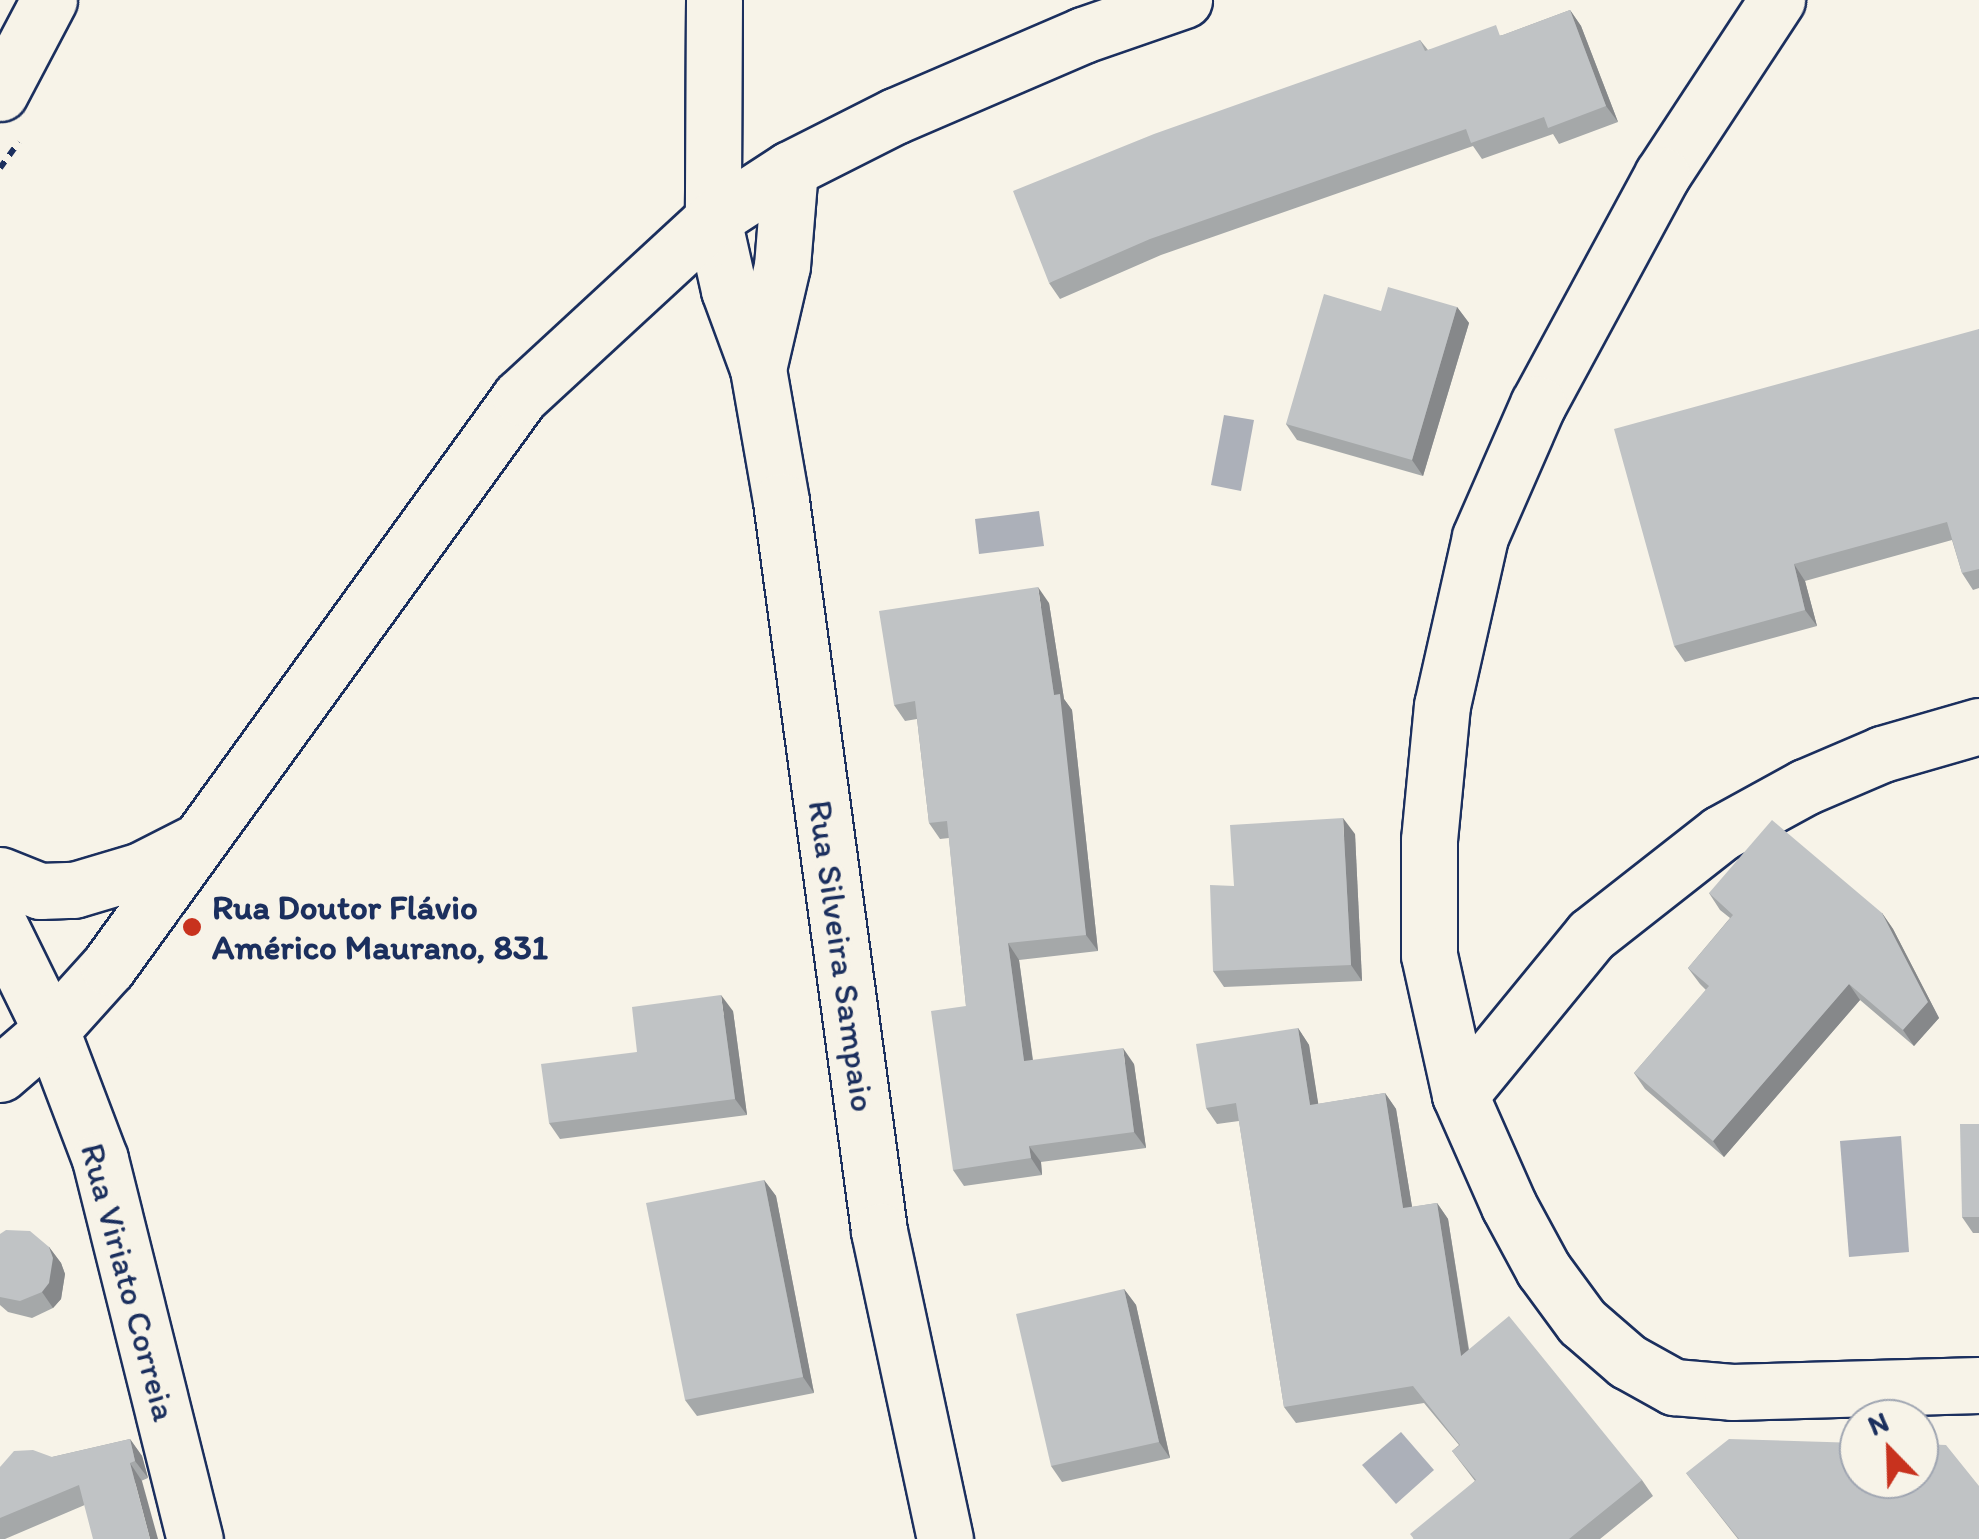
<!DOCTYPE html>
<meta charset="utf-8">
<style>
body{margin:0}
#map{position:relative;width:1979px;height:1539px;overflow:hidden;background:#f7f3e8;font-family:Itim,sans-serif}
div>[style]{position:absolute}
.water>*{inset:0;background:#acb0b9}
.path>*{height:6px;margin-top:-3px;transform-origin:0;background:repeating-linear-gradient(90deg,#1b2f5e 0 8px,transparent 0 16px)}
.roads{filter:drop-shadow(2px 0 #1b2f5e) drop-shadow(-2px 0 #1b2f5e) drop-shadow(0 2px #1b2f5e) drop-shadow(0 -2px #1b2f5e)}
.minor>*{height:55px;margin:-27.5px;padding:0 27.5px;transform-origin:27.5px;border-radius:27.5px;background:#f7f3e8}
.major>*{height:55px;margin:-27.5px;padding:0 27.5px;transform-origin:27.5px;border-radius:27.5px;background:#f7f3e8}
.wall>*{inset:0;background:#a5a8a9}
.shaded-wall>*{inset:0;background:#86888a}
.building>*{inset:0;background:#c0c3c5}
.dots>*{width:28px;height:28px;translate:-50% -50%;box-sizing:border-box;border:5px solid #f7f3e8;border-radius:50%}
span{translate:-50% -50%;white-space:nowrap;text-align:center;line-height:1.15;-webkit-text-stroke:8px #f7f3e8;paint-order:stroke}
.poi-label{font-size:35px;color:#1b2f5e;font-weight:700}
.left{translate:0 -50%;text-align:left}
.street-label{font-size:35px;color:#1b2f5e}
.north{position:absolute;left:1839px;top:1399px;width:100px;height:100px;box-sizing:border-box;background:#f7f3e8;border:2px solid #9fa5b1;border-radius:50%;rotate:337deg;font-size:28px;font-weight:700;line-height:40px;text-align:center;color:#1b2f5e}
.north::after{content:'';display:block;margin:auto;width:35px;height:45px;background:#c8321e;clip-path:polygon(50% 0,100% 100%,50% 72%,0 100%)}
</style>
<div id="map">
<div class="water">
<i style="clip-path:polygon(1224px 415px,1254px 420px,1241px 491px,1211px 485px)"></i>
<i style="clip-path:polygon(1039px 511px,1044px 546px,979px 554px,975px 519px)"></i>
<i style="clip-path:polygon(1901px 1136px,1909px 1252px,1849px 1257px,1840px 1141px)"></i>
<i style="clip-path:polygon(1401px 1432px,1434px 1470px,1396px 1504px,1362px 1465px)"></i>
</div>
<div class="path">
<i style="left:0;top:168px;width:32px;rotate:-54deg"></i>
</div>
<div class="roads">
<div class="minor">
<i style="left:714px;top:0;width:219px;rotate:90.3deg"></i>
<i style="left:713px;top:219px;width:73px;rotate:77.3deg"></i>
<i style="left:729px;top:290px;width:84px;rotate:69.8deg"></i>
<i style="left:758px;top:369px;width:134px;rotate:80.1deg"></i>
<i style="left:781px;top:501px;width:737px;rotate:82.35deg"></i>
<i style="left:879px;top:1231px;width:315px;rotate:77.9deg"></i>
<i style="left:1777px;top:0;width:209px;rotate:123.3deg"></i>
<i style="left:1662px;top:175px;width:260px;rotate:118.4deg"></i>
<i style="left:1538px;top:404px;width:145px;rotate:113.6deg"></i>
<i style="left:1480px;top:537px;width:172px;rotate:102.7deg"></i>
<i style="left:1442px;top:705px;width:136px;rotate:95.5deg"></i>
<i style="left:1429px;top:840px;width:115px;rotate:90deg"></i>
<i style="left:1429px;top:955px;width:143px;rotate:77.5deg"></i>
<i style="left:1460px;top:1095px;width:121px;rotate:66.2deg"></i>
<i style="left:1509px;top:1206px;width:72px;rotate:61.6deg"></i>
<i style="left:1543px;top:1269px;width:66px;rotate:53.7deg"></i>
<i style="left:1582px;top:1322px;width:60px;rotate:40.9deg"></i>
<i style="left:1627px;top:1361px;width:54px;rotate:29deg"></i>
<i style="left:1674px;top:1387px;width:58px;rotate:4.9deg"></i>
<i style="left:1732px;top:1392px;width:247px;rotate:-1.6deg"></i>
<i style="left:0;top:93px;width:105px;rotate:-62.2deg"></i>
<i style="left:758px;top:369px;width:106px;rotate:-76.9deg"></i>
<i style="left:782px;top:266px;width:97px;rotate:-85.3deg"></i>
<i style="left:1460px;top:1095px;width:207px;rotate:-50.7deg"></i>
<i style="left:1591px;top:935px;width:165px;rotate:-38.1deg"></i>
<i style="left:1721px;top:833px;width:96px;rotate:-28.7deg"></i>
<i style="left:1805px;top:787px;width:84px;rotate:-23.2deg"></i>
<i style="left:1882px;top:754px;width:101px;rotate:-16.1deg"></i>
</div>
<div class="major">
<i style="left:0;top:875px;width:43px;rotate:21.8deg"></i>
<i style="left:40px;top:891px;width:34px;rotate:-2deg"></i>
<i style="left:74px;top:890px;width:70px;rotate:-16.6deg"></i>
<i style="left:141px;top:870px;width:59px;rotate:-27deg"></i>
<i style="left:0;top:926px;width:116px;rotate:63.9deg"></i>
<i style="left:51px;top:1030px;width:138px;rotate:69.2deg"></i>
<i style="left:100px;top:1159px;width:392px;rotate:76deg"></i>
<i style="left:0;top:1074px;width:67px;rotate:-40.8deg"></i>
<i style="left:51px;top:1030px;width:85px;rotate:-47.9deg"></i>
<i style="left:108px;top:967px;width:703px;rotate:-54.14deg"></i>
<i style="left:520px;top:397px;width:263px;rotate:-42.7deg"></i>
<i style="left:713px;top:219px;width:92px;rotate:-33deg"></i>
<i style="left:790px;top:169px;width:118px;rotate:-26.8deg"></i>
<i style="left:895px;top:116px;width:205px;rotate:-23.3deg"></i>
<i style="left:1083px;top:35px;width:107px;rotate:-19.1deg"></i>
</div>
</div>
<div class="wall">
<i style="clip-path:polygon(1570px 10px,1581px 26px,1618px 122px,1559px 144px,1553px 134px,1482px 159px,1473px 146px,1161px 255px,1060px 299px,1049px 283px,1420px 40px,1428px 50px,1503px 35px)"></i>
<i style="clip-path:polygon(1457px 307px,1469px 323px,1423px 476px,1297px 440px,1286px 424px,1381px 311px)"></i>
<i style="clip-path:polygon(1979px 329px,1979px 588px,1973px 590px,1962px 573px,1952px 540px,1805px 581px,1817px 626px,1685px 662px,1674px 646px)"></i>
<i style="clip-path:polygon(1049px 603px,1064px 699px,1072px 710px,1098px 951px,1019px 960px,1033px 1060px,1134px 1064px,1146px 1148px,1041px 1162px,1042px 1175px,964px 1186px,953px 1170px,966px 1006px,949px 838px,940px 839px,929px 823px,917px 719px,905px 721px,894px 705px)"></i>
<i style="clip-path:polygon(1355px 834px,1362px 981px,1224px 987px,1213px 971px,1234px 886px)"></i>
<i style="clip-path:polygon(1709px 893px,1882px 913px,1893px 929px,1939px 1018px,1914px 1046px,1860px 1000px,1724px 1157px,1645px 1089px,1634px 1073px,1706px 990px,1700px 984px,1688px 968px,1730px 918px,1720px 910px)"></i>
<i style="clip-path:polygon(733px 1011px,747px 1115px,560px 1139px,549px 1123px,637px 1052px)"></i>
<i style="clip-path:polygon(1298px 1028px,1309px 1045px,1318px 1104px,1385px 1093px,1396px 1109px,1412px 1207px,1437px 1203px,1448px 1219px,1469px 1349px,1642px 1480px,1653px 1496px,1600px 1539px,1413px 1539px,1475px 1481px,1452px 1451px,1459px 1445px,1424px 1403px,1296px 1423px,1284px 1407px,1239px 1121px,1217px 1124px,1206px 1108px)"></i>
<i style="clip-path:polygon(1979px 1124px,1979px 1233px,1973px 1233px,1962px 1217px)"></i>
<i style="clip-path:polygon(764px 1180px,776px 1196px,814px 1393px,697px 1416px,685px 1400px)"></i>
<i style="clip-path:polygon(0 1234px,49px 1247px,61px 1263px,65px 1274px,61px 1299px,53px 1308px,32px 1318px,8px 1312px,0 1305px)"></i>
<i style="clip-path:polygon(1124px 1289px,1136px 1305px,1170px 1458px,1062px 1482px,1051px 1466px)"></i>
<i style="clip-path:polygon(130px 1439px,142px 1456px,148px 1478px,5px 1539px,0 1539px,0 1467px,52px 1457px)"></i>
<i style="clip-path:polygon(1686px 1473px,1979px 1539px,1738px 1539px)"></i>
</div>
<div class="shaded-wall">
<i style="clip-path:polygon(1570px 10px,1581px 26px,1618px 122px,1606px 106px)"></i>
<i style="clip-path:polygon(1457px 307px,1469px 323px,1423px 476px,1412px 460px)"></i>
<i style="clip-path:polygon(1794px 564px,1805px 581px,1817px 626px,1805px 610px)"></i>
<i style="clip-path:polygon(1038px 587px,1049px 603px,1064px 699px,1072px 710px,1098px 951px,1086px 935px,1054px 695px)"></i>
<i style="clip-path:polygon(1343px 818px,1355px 834px,1362px 981px,1351px 965px)"></i>
<i style="clip-path:polygon(1882px 913px,1893px 929px,1939px 1018px,1914px 1046px,1903px 1030px)"></i>
<i style="clip-path:polygon(1008px 943px,1019px 960px,1035px 1077px,1024px 1061px)"></i>
<i style="clip-path:polygon(1849px 984px,1860px 1000px,1724px 1157px,1713px 1141px)"></i>
<i style="clip-path:polygon(721px 995px,733px 1011px,747px 1115px,735px 1099px)"></i>
<i style="clip-path:polygon(1298px 1028px,1309px 1045px,1321px 1121px,1310px 1105px)"></i>
<i style="clip-path:polygon(1123px 1048px,1134px 1064px,1146px 1148px,1134px 1132px)"></i>
<i style="clip-path:polygon(1385px 1093px,1396px 1109px,1415px 1225px,1403px 1208px)"></i>
<i style="clip-path:polygon(1029px 1146px,1041px 1162px,1042px 1175px,1031px 1158px)"></i>
<i style="clip-path:polygon(764px 1180px,776px 1196px,814px 1393px,803px 1377px)"></i>
<i style="clip-path:polygon(1437px 1203px,1448px 1219px,1472px 1372px,1461px 1356px)"></i>
<i style="clip-path:polygon(49px 1247px,61px 1263px,65px 1274px,61px 1299px,53px 1308px,42px 1292px)"></i>
<i style="clip-path:polygon(1124px 1289px,1136px 1305px,1170px 1458px,1159px 1442px)"></i>
<i style="clip-path:polygon(130px 1439px,142px 1456px,148px 1478px,135px 1461px)"></i>
<i style="clip-path:polygon(130px 1463px,142px 1481px,158px 1539px,150px 1539px)"></i>
</div>
<div class="building">
<i style="clip-path:polygon(1570px 10px,1606px 106px,1548px 128px,1544px 117px,1471px 143px,1466px 129px,1150px 239px,1049px 283px,1013px 191px,1154px 134px,1420px 40px,1425px 51px,1496px 25px,1500px 36px)"></i>
<i style="clip-path:polygon(1388px 287px,1457px 307px,1412px 460px,1286px 424px,1324px 294px,1381px 311px)"></i>
<i style="clip-path:polygon(1979px 329px,1979px 569px,1962px 573px,1947px 522px,1794px 564px,1805px 610px,1674px 646px,1614px 429px)"></i>
<i style="clip-path:polygon(1038px 587px,1054px 695px,1060px 694px,1086px 935px,1008px 943px,1024px 1061px,1123px 1048px,1134px 1132px,1029px 1146px,1031px 1158px,953px 1170px,931px 1011px,966px 1006px,947px 821px,929px 823px,915px 701px,894px 705px,879px 611px)"></i>
<i style="clip-path:polygon(1343px 818px,1351px 965px,1213px 971px,1210px 885px,1234px 886px,1230px 825px)"></i>
<i style="clip-path:polygon(1772px 820px,1882px 913px,1928px 1002px,1903px 1030px,1849px 984px,1713px 1141px,1634px 1073px,1709px 986px,1688px 968px,1733px 915px,1709px 893px)"></i>
<i style="clip-path:polygon(721px 995px,735px 1099px,549px 1123px,541px 1064px,637px 1052px,632px 1007px)"></i>
<i style="clip-path:polygon(1298px 1028px,1310px 1105px,1385px 1093px,1403px 1208px,1437px 1203px,1461px 1356px,1509px 1316px,1642px 1480px,1569px 1539px,1414px 1539px,1410px 1534px,1476px 1480px,1452px 1451px,1460px 1445px,1413px 1386px,1284px 1407px,1236px 1103px,1206px 1108px,1196px 1044px)"></i>
<i style="clip-path:polygon(1960px 1124px,1979px 1124px,1979px 1217px,1962px 1217px)"></i>
<i style="clip-path:polygon(764px 1180px,803px 1377px,685px 1400px,646px 1203px)"></i>
<i style="clip-path:polygon(6px 1230px,30px 1231px,49px 1247px,53px 1258px,49px 1283px,42px 1292px,20px 1301px,0 1297px,0 1234px)"></i>
<i style="clip-path:polygon(1124px 1289px,1159px 1442px,1051px 1466px,1016px 1314px)"></i>
<i style="clip-path:polygon(130px 1439px,135px 1461px,130px 1463px,150px 1539px,93px 1539px,79px 1485px,0 1518px,0 1467px,14px 1451px,33px 1450px,52px 1457px)"></i>
<i style="clip-path:polygon(1729px 1439px,1859px 1443px,1859px 1479px,1919px 1479px,1919px 1444px,1946px 1445px,1979px 1486px,1979px 1539px,1739px 1539px,1686px 1473px)"></i>
</div>
<div class="dots">
<i style="left:192px;top:927px;background:#c8321e"></i>
</div>
<div class="poi-label">
<span class="left" style="left:212px;top:927px">Rua Doutor Flávio<br>Américo Maurano, 831</span>
</div>
<div class="street-label">
<span style="left:842px;top:956px;rotate:82deg">Rua Silveira Sampaio</span>
<span style="left:129px;top:1282px;rotate:75deg">Rua Viriato Correia</span>
</div>
<div class="north">N</div>
</div>
